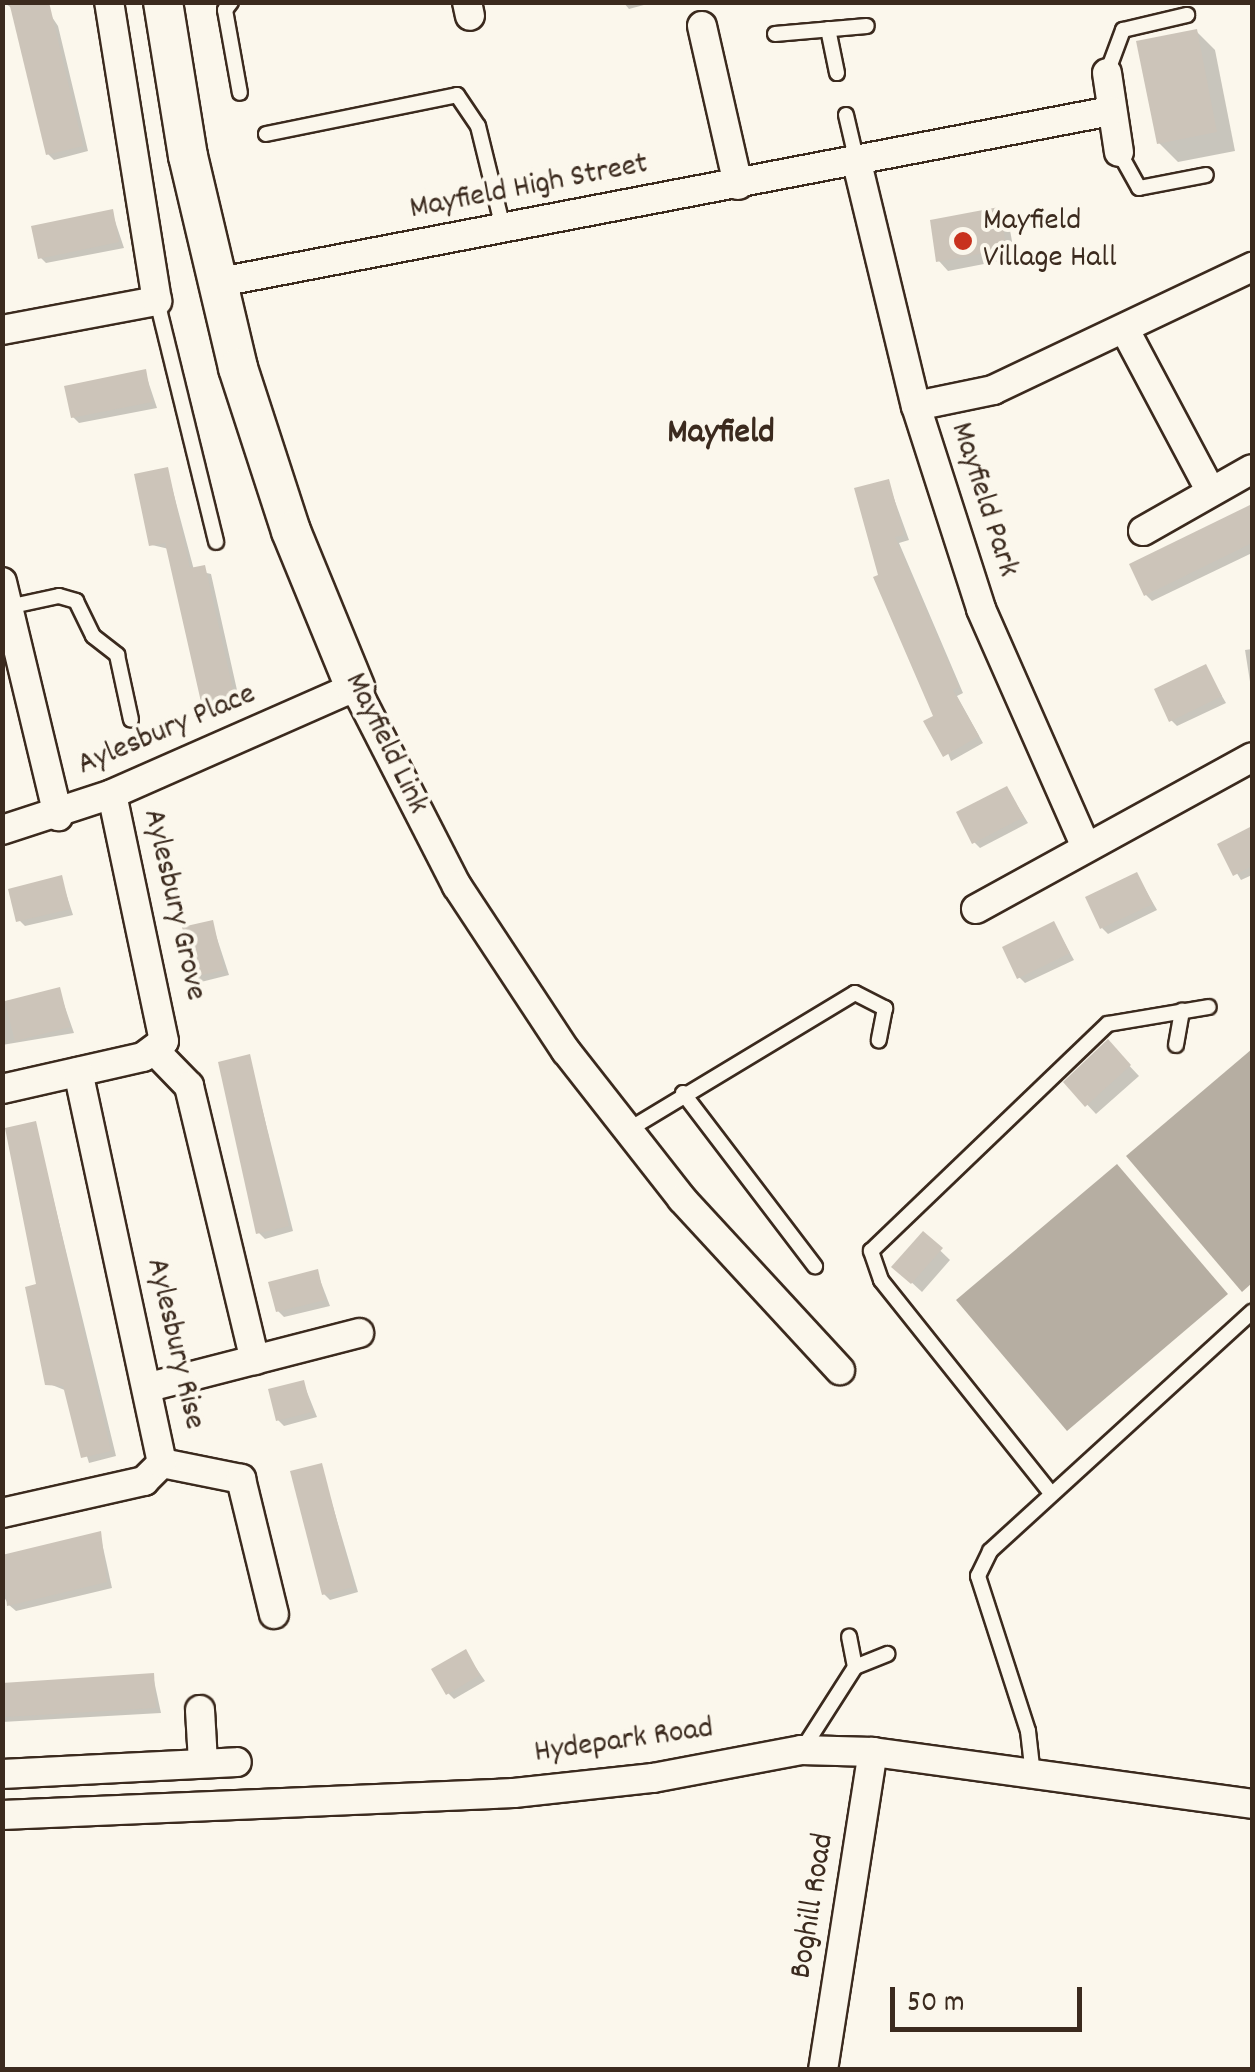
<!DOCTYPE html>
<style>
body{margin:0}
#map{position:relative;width:1255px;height:2072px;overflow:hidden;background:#fbf7ec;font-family:Dekko,sans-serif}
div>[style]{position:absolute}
.water>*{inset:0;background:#b6aea2}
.shadow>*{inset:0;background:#0003}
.building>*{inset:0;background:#ccc4b9}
.roads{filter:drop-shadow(2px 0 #3b2a1e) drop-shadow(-2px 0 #3b2a1e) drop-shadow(0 2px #3b2a1e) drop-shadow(0 -2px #3b2a1e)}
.lane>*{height:14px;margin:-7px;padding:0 7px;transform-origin:7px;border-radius:7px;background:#fbf7ec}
.street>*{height:28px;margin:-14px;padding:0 14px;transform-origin:14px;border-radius:14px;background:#fbf7ec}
.secondary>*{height:38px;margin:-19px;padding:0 19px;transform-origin:19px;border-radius:19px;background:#fbf7ec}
.dots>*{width:28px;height:28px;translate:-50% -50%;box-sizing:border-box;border:5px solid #fbf7ec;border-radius:50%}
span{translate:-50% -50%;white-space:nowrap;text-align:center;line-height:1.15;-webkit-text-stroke:8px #fbf7ec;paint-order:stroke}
.street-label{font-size:32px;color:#3b2a1e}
.poi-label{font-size:32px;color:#3b2a1e}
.left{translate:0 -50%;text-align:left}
.neighbourhood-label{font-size:35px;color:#3b2a1e;font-weight:700}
.frame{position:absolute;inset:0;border:5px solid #3b2a1e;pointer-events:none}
.scale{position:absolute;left:890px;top:1987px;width:192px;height:45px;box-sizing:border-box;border:5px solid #3b2a1e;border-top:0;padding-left:12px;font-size:30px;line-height:35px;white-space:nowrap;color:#3b2a1e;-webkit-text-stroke:8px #fbf7ec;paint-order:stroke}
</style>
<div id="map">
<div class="water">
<i style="clip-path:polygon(1252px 1049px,1252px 1283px,1242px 1292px,1126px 1156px)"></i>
<i style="clip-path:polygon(1117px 1164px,1228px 1294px,1067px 1431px,956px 1300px)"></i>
</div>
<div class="shadow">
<i style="clip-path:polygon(3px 2px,42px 2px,58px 26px,88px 151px,54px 160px,48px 154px,13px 9px)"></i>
<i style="clip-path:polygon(655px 2px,629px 9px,623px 2px)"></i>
<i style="clip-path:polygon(1196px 31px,1215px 50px,1235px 151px,1178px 162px,1159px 143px)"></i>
<i style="clip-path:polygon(998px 209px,1008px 219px,1015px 258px,948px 271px,939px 261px)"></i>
<i style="clip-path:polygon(112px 212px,124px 248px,46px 263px,40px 257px)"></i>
<i style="clip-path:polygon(145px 372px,157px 408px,79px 423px,73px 417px)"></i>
<i style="clip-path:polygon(167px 469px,194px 570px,211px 574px,239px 699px,209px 706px,203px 700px,169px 549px,152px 545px)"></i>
<i style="clip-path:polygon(888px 482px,909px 540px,899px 543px,963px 693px,957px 696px,983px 743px,951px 761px,881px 577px)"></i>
<i style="clip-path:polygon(1252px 507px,1252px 553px,1152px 601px,1146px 595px,1132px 565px)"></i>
<i style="clip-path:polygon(1252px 649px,1252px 688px,1251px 688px,1245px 650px)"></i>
<i style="clip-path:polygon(1205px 667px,1226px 703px,1177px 726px,1171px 720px)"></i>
<i style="clip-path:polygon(1007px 789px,1028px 823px,980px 848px,974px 842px)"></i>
<i style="clip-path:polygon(1252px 832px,1252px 875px,1241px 880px,1220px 845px)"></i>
<i style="clip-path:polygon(1137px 875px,1157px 910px,1108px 934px,1102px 928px)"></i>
<i style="clip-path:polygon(61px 878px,73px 915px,25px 926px,19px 920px)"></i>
<i style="clip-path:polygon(212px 923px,229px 975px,201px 982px,195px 976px)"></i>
<i style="clip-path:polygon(1054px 924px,1074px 960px,1025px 983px,1019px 977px)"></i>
<i style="clip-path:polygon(59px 990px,74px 1033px,2px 1045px,2px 1002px)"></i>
<i style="clip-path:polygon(1108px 1043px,1139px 1076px,1096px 1114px,1066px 1082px)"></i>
<i style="clip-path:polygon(249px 1057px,293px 1231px,265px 1239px,259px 1233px)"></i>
<i style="clip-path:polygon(35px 1124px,116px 1456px,89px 1463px,67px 1391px,47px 1383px)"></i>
<i style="clip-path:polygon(924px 1235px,950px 1260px,922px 1292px,895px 1267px)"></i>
<i style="clip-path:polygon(317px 1272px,330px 1306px,284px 1317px,278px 1311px)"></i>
<i style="clip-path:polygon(303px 1382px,317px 1417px,284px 1426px,278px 1420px)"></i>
<i style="clip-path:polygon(321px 1466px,358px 1592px,330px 1600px,324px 1594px)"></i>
<i style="clip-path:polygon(100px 1534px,112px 1588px,16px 1611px,9px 1605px,2px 1594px,2px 1558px)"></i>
<i style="clip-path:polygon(465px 1652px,485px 1681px,454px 1699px,448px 1693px)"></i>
<i style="clip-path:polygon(153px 1676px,161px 1713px,2px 1722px,2px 1685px)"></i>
</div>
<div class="building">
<i style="clip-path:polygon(9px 2px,49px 2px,83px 146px,46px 155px)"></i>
<i style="clip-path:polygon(1197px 29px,1217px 132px,1157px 144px,1136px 41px)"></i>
<i style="clip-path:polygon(999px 207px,1007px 249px,936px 262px,930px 220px)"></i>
<i style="clip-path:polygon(113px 209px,119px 242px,38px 259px,31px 226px)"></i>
<i style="clip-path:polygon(146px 369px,152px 402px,71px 418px,64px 386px)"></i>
<i style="clip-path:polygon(168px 467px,190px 568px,205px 565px,234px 694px,201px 702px,165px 543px,149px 546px,134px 474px)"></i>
<i style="clip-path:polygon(889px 479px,904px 535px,895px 537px,959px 687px,953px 690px,979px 736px,943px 757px,923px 721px,933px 716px,873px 577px,878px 575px,854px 488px)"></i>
<i style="clip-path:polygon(1252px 504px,1252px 543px,1144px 596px,1129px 564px)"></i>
<i style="clip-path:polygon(1206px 664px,1222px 696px,1169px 722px,1154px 689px)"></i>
<i style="clip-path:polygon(1007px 786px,1024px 817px,972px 844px,956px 812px)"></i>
<i style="clip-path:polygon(1252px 826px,1252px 866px,1233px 876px,1217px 844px)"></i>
<i style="clip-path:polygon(1137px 872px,1153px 904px,1100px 929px,1085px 897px)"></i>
<i style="clip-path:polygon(62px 875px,70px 909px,16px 922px,8px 889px)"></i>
<i style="clip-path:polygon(213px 920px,224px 970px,193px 977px,182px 927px)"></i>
<i style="clip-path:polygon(1054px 921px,1070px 953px,1017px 979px,1002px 947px)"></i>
<i style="clip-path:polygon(60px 987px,70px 1027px,15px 1041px,5px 1001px)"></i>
<i style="clip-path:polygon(1108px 1039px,1131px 1065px,1085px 1107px,1063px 1082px)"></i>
<i style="clip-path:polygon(250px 1054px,289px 1226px,256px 1234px,218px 1062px)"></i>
<i style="clip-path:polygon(36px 1121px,111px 1451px,81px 1458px,63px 1386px,45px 1385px,25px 1287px,36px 1284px,5px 1128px)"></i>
<i style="clip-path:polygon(923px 1231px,943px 1248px,911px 1284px,891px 1267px)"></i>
<i style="clip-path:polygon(318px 1269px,325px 1300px,276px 1312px,268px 1282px)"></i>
<i style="clip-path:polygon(304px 1380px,312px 1412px,276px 1421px,268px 1389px)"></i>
<i style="clip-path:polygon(322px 1463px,354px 1587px,322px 1595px,290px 1471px)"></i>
<i style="clip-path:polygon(101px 1531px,107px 1582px,7px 1606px,2px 1555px)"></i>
<i style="clip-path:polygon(466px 1649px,480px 1675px,446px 1695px,431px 1669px)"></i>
<i style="clip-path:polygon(154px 1673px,156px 1708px,5px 1717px,2px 1683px)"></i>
</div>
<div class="roads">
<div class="lane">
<i style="left:231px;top:2px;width:10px;rotate:127deg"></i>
<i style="left:225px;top:10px;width:84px;rotate:79.8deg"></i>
<i style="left:828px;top:29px;width:45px;rotate:78.4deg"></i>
<i style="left:775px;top:34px;width:92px;rotate:-5deg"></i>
<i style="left:1107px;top:73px;width:46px;rotate:-69.6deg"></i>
<i style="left:1123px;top:30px;width:66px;rotate:-13.2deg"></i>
<i style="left:846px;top:115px;width:48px;rotate:76.8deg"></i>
<i style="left:266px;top:134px;width:195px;rotate:-11.5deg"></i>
<i style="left:457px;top:95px;width:37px;rotate:56deg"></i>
<i style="left:478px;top:126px;width:105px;rotate:76.2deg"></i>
<i style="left:1119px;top:152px;width:41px;rotate:60.9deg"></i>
<i style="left:1139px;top:188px;width:68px;rotate:-11deg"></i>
<i style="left:157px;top:301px;width:248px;rotate:76.2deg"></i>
<i style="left:8px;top:607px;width:52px;rotate:-12.2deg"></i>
<i style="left:59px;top:596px;width:18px;rotate:16deg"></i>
<i style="left:76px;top:601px;width:39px;rotate:64deg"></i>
<i style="left:93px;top:636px;width:31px;rotate:38deg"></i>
<i style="left:117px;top:655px;width:66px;rotate:77.8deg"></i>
<i style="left:1176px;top:1045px;width:35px;rotate:-80deg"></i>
<i style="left:683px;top:1093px;width:218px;rotate:52.7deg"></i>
<i style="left:628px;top:1130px;width:265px;rotate:-31.1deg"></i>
<i style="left:855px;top:993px;width:34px;rotate:27deg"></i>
<i style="left:885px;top:1008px;width:33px;rotate:101deg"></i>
<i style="left:1050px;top:1492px;width:271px;rotate:-128.6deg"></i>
<i style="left:881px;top:1280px;width:31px;rotate:-109deg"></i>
<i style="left:871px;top:1251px;width:328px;rotate:-43.8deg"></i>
<i style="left:1108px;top:1024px;width:102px;rotate:-9.6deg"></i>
<i style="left:855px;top:1667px;width:35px;rotate:-22deg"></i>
<i style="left:802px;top:1750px;width:98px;rotate:-57.4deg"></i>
<i style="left:855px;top:1667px;width:31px;rotate:-101deg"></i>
<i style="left:1033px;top:1775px;width:44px;rotate:-96.5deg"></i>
<i style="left:1028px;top:1731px;width:163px;rotate:-107.9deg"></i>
<i style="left:978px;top:1576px;width:28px;rotate:-64deg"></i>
<i style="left:990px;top:1551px;width:355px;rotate:-42.4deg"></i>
</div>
<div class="street">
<i style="left:467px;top:2px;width:14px;rotate:78deg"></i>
<i style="left:702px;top:26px;width:163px;rotate:77.2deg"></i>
<i style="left:1107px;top:73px;width:80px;rotate:81.4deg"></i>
<i style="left:857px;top:163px;width:250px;rotate:76.4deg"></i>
<i style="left:916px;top:406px;width:213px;rotate:72.2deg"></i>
<i style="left:981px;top:609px;width:258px;rotate:66.2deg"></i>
<i style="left:215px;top:283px;width:912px;rotate:-10.87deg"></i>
<i style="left:2px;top:330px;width:158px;rotate:-10.6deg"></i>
<i style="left:157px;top:301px;width:303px;rotate:-99.1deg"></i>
<i style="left:1125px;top:330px;width:183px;rotate:62deg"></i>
<i style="left:916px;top:406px;width:79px;rotate:-11.7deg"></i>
<i style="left:993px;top:390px;width:287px;rotate:-25.4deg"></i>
<i style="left:1143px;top:531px;width:125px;rotate:-29.6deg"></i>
<i style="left:2px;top:582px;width:241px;rotate:76.5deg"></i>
<i style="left:2px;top:830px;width:116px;rotate:-18.1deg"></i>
<i style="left:112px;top:794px;width:266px;rotate:-23.8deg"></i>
<i style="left:355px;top:687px;width:224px;rotate:62.9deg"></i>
<i style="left:457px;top:886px;width:198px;rotate:56.6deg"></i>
<i style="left:566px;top:1051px;width:188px;rotate:51.9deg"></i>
<i style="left:682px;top:1199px;width:233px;rotate:47.3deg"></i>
<i style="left:976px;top:909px;width:315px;rotate:-28.8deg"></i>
<i style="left:155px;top:1051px;width:49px;rotate:45.8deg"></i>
<i style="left:189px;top:1086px;width:282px;rotate:76.5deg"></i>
<i style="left:2px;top:1089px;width:145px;rotate:-12.8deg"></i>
<i style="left:143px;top:1057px;width:26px;rotate:-37deg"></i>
<i style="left:164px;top:1041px;width:252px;rotate:-101.9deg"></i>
<i style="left:149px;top:1387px;width:217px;rotate:-14.4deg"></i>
<i style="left:162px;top:1463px;width:81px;rotate:11.4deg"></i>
<i style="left:241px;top:1479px;width:139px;rotate:76.3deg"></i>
<i style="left:2px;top:1513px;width:146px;rotate:-12.7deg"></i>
<i style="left:144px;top:1481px;width:25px;rotate:-45deg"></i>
<i style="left:162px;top:1463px;width:400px;rotate:-102.1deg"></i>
<i style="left:200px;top:1710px;width:52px;rotate:86.7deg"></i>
<i style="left:2px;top:1774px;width:235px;rotate:-2.9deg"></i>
<i style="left:2px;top:1815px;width:512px;rotate:-2.46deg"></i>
<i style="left:514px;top:1793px;width:140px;rotate:-6.2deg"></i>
<i style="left:653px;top:1778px;width:151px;rotate:-10.7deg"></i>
<i style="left:801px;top:1750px;width:72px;rotate:1.6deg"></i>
<i style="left:873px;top:1752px;width:383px;rotate:7.8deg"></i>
<i style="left:823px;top:2070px;width:322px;rotate:-81.1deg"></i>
</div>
<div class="secondary">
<i style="left:163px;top:2px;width:156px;rotate:80.8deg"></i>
<i style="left:188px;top:156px;width:218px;rotate:76.7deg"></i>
<i style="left:238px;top:368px;width:171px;rotate:72deg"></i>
<i style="left:291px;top:531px;width:169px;rotate:67.7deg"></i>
</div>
</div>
<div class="dots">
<i style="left:963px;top:241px;background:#c8321e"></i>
</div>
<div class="street-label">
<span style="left:529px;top:188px;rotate:-11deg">Mayfield High Street</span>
<span style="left:983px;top:500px;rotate:72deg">Mayfield Park</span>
<span style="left:167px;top:731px;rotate:-23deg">Aylesbury Place</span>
<span style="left:385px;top:744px;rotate:64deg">Mayfield Link</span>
<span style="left:173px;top:905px;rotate:77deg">Aylesbury Grove</span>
<span style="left:174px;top:1344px;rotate:77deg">Aylesbury Rise</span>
<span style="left:624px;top:1742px;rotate:-8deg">Hydepark Road</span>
<span style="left:814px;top:1906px;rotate:-81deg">Boghill Road</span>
</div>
<div class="poi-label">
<span class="left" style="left:983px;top:241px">Mayfield<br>Village Hall</span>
</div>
<div class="neighbourhood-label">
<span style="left:721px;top:434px">Mayfield</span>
</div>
<div class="frame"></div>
<div class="scale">50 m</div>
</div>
